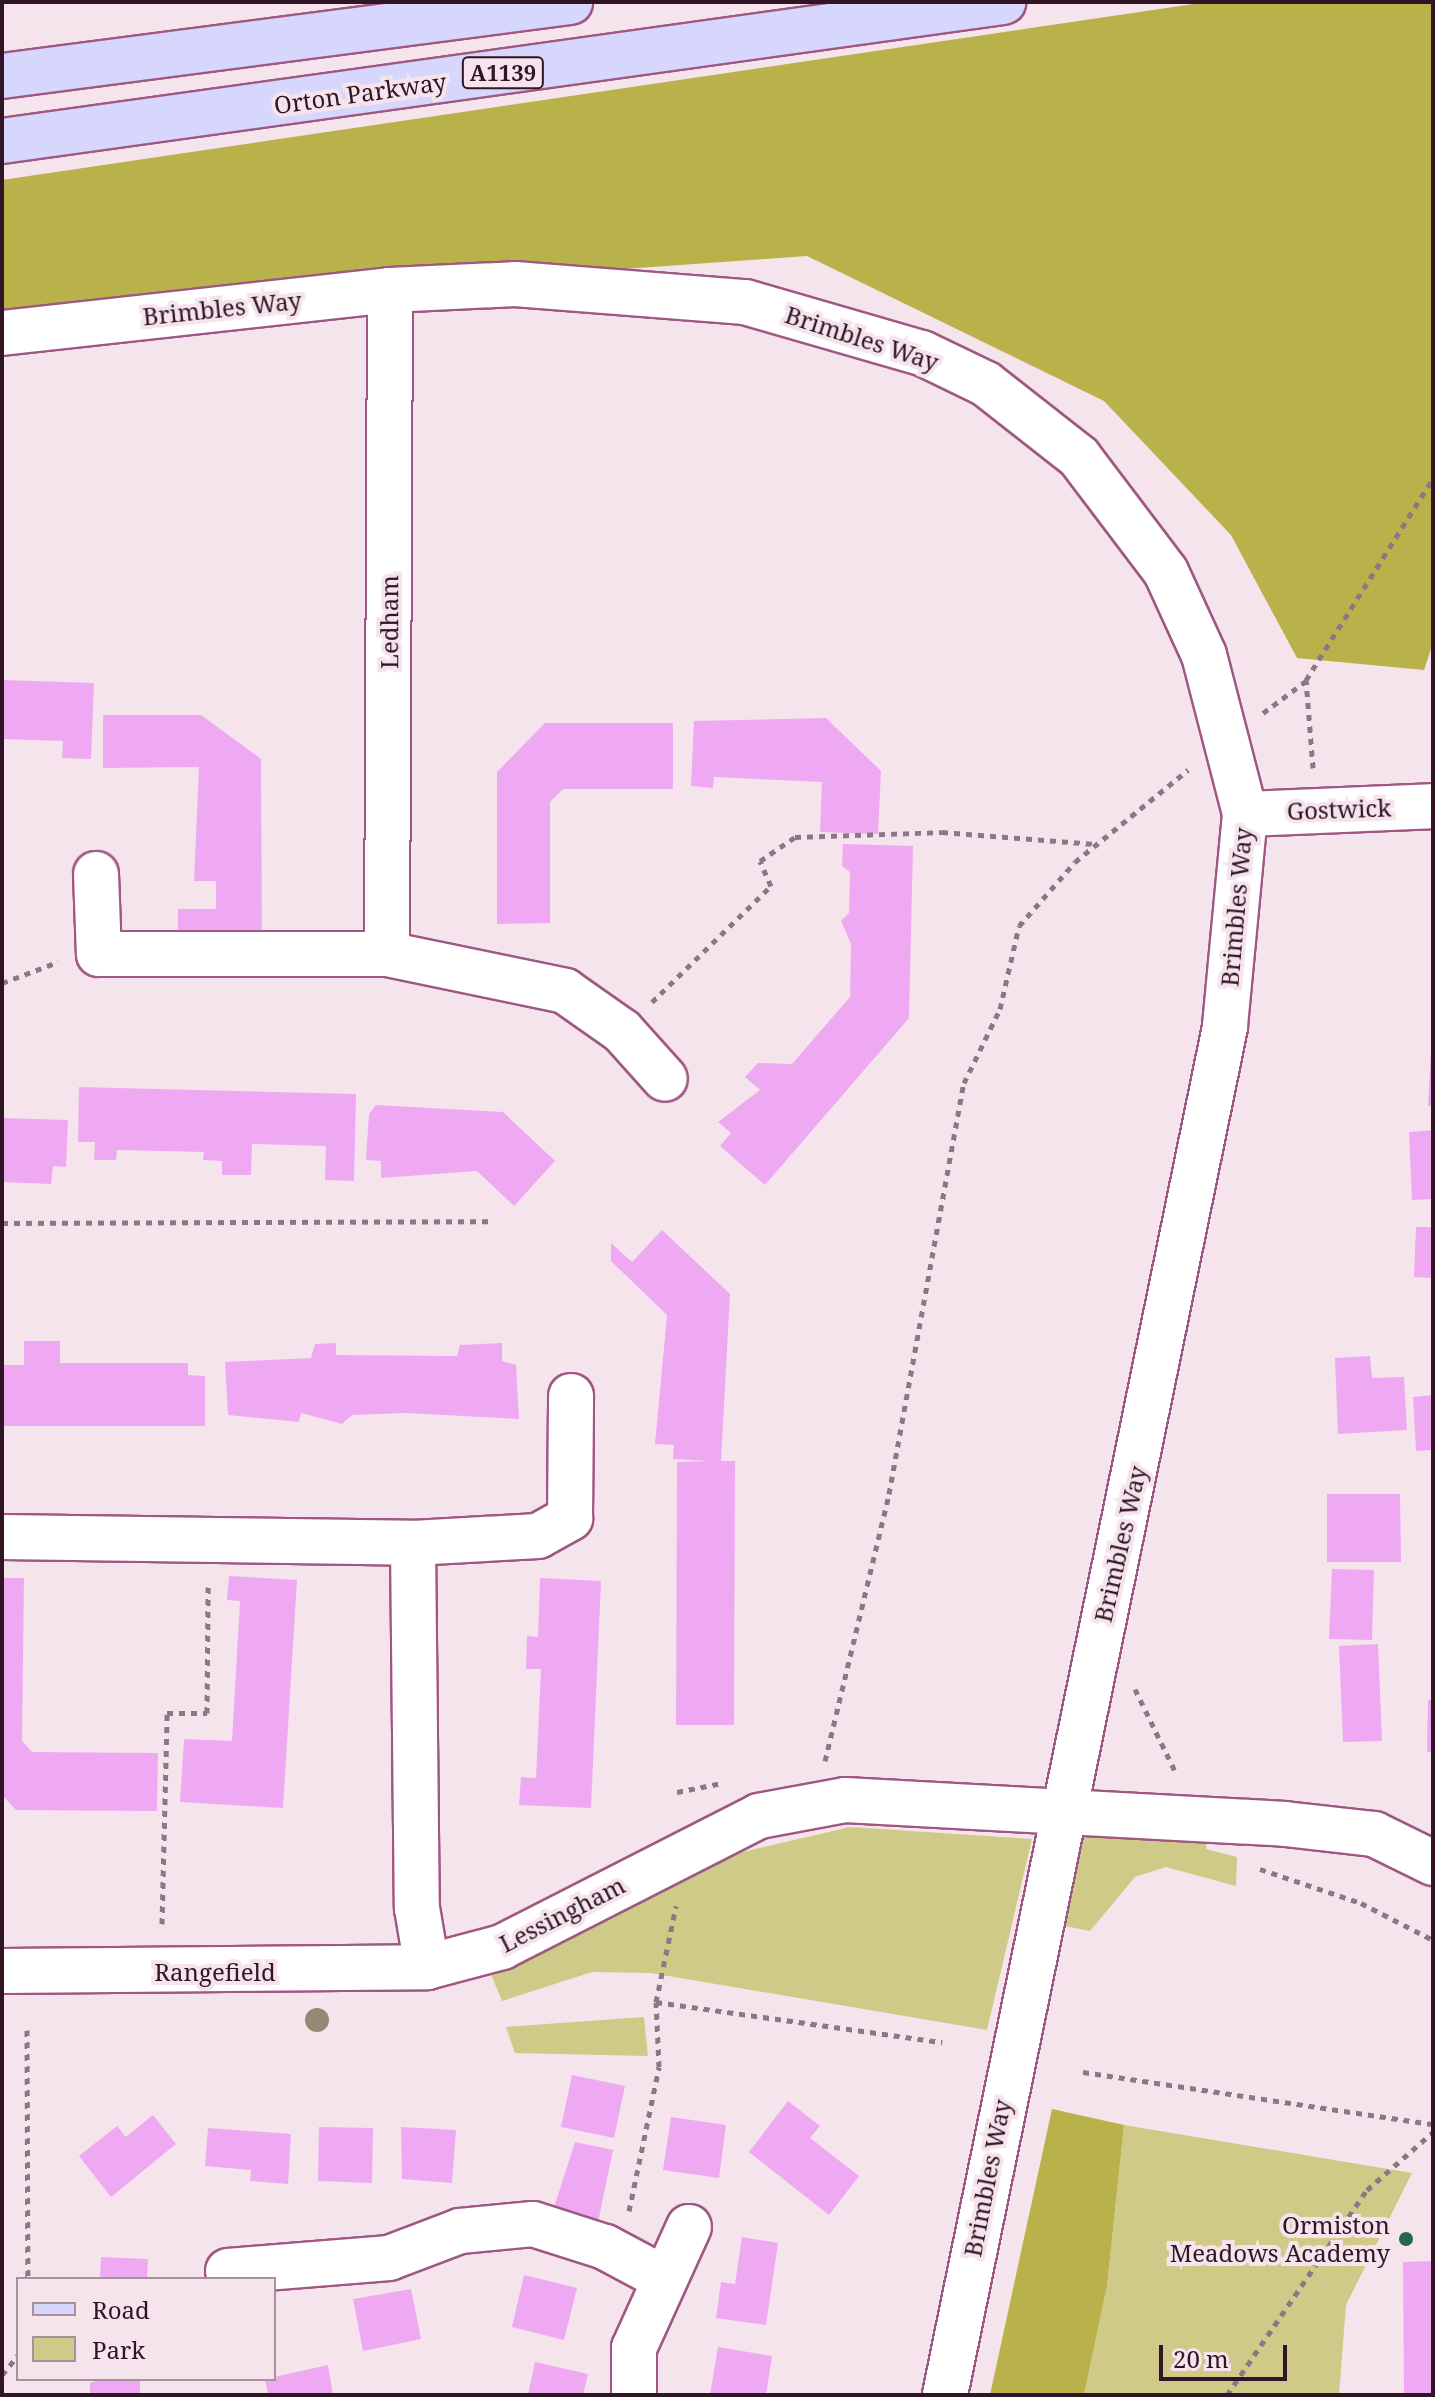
<!DOCTYPE html>
<style>
body{margin:0}
#map{position:relative;width:1435px;height:2397px;overflow:hidden;background:#f5e4ec;font-family:"Noto Serif",serif}
div>[style]{position:absolute}
.green>*{inset:0;background:#cfca87}
.forest>*{inset:0;background:#b9b149}
.building>*{inset:0;background:#efa9f3}
.path>*{height:5px;margin-top:-2.5px;transform-origin:0;background:repeating-linear-gradient(90deg,#8e7784 0 6px,transparent 0 12px)}
.roads{filter:drop-shadow(2px 0 #9f5882) drop-shadow(-2px 0 #9f5882) drop-shadow(0 2px #9f5882) drop-shadow(0 -2px #9f5882)}
.minor>*{height:44px;margin:-22px;padding:0 22px;transform-origin:22px;border-radius:22px;background:#fff}
.major>*{height:44px;margin:-22px;padding:0 22px;transform-origin:22px;border-radius:22px;background:#d7d6fd}
.trees>*{width:24px;height:24px;margin:-12px;border-radius:50%;background:#938a75}
.dots>*{width:22px;height:22px;translate:-50% -50%;box-sizing:border-box;border:4px solid #f5e4ec;border-radius:50%}
span{translate:-50% -50%;white-space:nowrap;text-align:center;line-height:1.15;-webkit-text-stroke:8px #f5e4ec;paint-order:stroke}
.shield-label span{padding:2px 6px;background:#f5e4ec;border:2px solid;border-radius:6px;-webkit-text-stroke-width:0}
.shield-label{font-size:22px;color:#311426;font-weight:700}
.street-label{font-size:24px;color:#311426}
.poi-label{font-size:24px;color:#311426}
.right{translate:-100% -50%;text-align:right}
.frame{position:absolute;inset:0;border:4px solid #311426;pointer-events:none}
.legend{position:absolute;left:16px;top:2277px;width:260px;height:104px;box-sizing:border-box;background:#f5e4ec;border:2px solid #a7919d;margin:0;padding:10px 14px;list-style:none;font-size:24px;color:#311426}
.legend li{display:flex;align-items:center;gap:16px;height:40px}
.legend b{width:40px;border:2px solid #a7919d}
.scale{position:absolute;left:1159px;top:2345px;width:128px;height:36px;box-sizing:border-box;border:4px solid #311426;border-top:0;padding-left:10px;font-size:24px;line-height:28px;white-space:nowrap;color:#311426;-webkit-text-stroke:6px #f5e4ec;paint-order:stroke}
</style>
<div id="map">
<div class="green">
<i style="clip-path:polygon(850px 1827px,1032px 1839px,987px 2030px,651px 1973px,592px 1972px,502px 2001px,490px 1972px,726px 1856px)"></i>
<i style="clip-path:polygon(1083px 1837px,1207px 1837px,1206px 1849px,1237px 1857px,1236px 1886px,1166px 1867px,1135px 1877px,1090px 1931px,1065px 1926px)"></i>
<i style="clip-path:polygon(644px 2017px,648px 2056px,515px 2053px,506px 2027px)"></i>
<i style="clip-path:polygon(1124px 2125px,1412px 2173px,1346px 2305px,1339px 2395px,1084px 2395px,1107px 2286px)"></i>
</div>
<div class="forest">
<i style="clip-path:polygon(1207px 2px,1433px 2px,1433px 643px,1424px 670px,1297px 658px,1231px 535px,1104px 401px,807px 256px,2px 313px,2px 180px)"></i>
<i style="clip-path:polygon(1052px 2109px,1124px 2125px,1107px 2286px,1084px 2395px,990px 2395px)"></i>
</div>
<div class="building">
<i style="clip-path:polygon(2px 680px,94px 683px,91px 759px,62px 758px,63px 741px,2px 739px)"></i>
<i style="clip-path:polygon(103px 715px,201px 715px,261px 759px,262px 938px,178px 938px,178px 909px,216px 909px,216px 881px,194px 881px,199px 767px,103px 768px)"></i>
<i style="clip-path:polygon(826px 718px,881px 771px,878px 834px,820px 832px,822px 782px,714px 777px,713px 788px,691px 786px,694px 721px)"></i>
<i style="clip-path:polygon(545px 723px,673px 723px,673px 789px,563px 789px,550px 802px,550px 923px,497px 924px,497px 772px)"></i>
<i style="clip-path:polygon(843px 844px,913px 846px,909px 1018px,765px 1185px,720px 1146px,731px 1133px,718px 1122px,760px 1090px,745px 1077px,758px 1063px,792px 1064px,850px 997px,851px 944px,841px 921px,849px 913px,850px 872px,842px 866px)"></i>
<i style="clip-path:polygon(1431px 1053px,1433px 1053px,1433px 1106px,1428px 1106px)"></i>
<i style="clip-path:polygon(79px 1087px,356px 1094px,354px 1181px,325px 1180px,326px 1146px,252px 1144px,251px 1175px,222px 1175px,222px 1161px,203px 1160px,204px 1152px,117px 1150px,116px 1160px,94px 1160px,95px 1142px,78px 1142px)"></i>
<i style="clip-path:polygon(376px 1105px,503px 1112px,555px 1161px,514px 1206px,477px 1171px,381px 1178px,381px 1161px,366px 1160px,369px 1114px)"></i>
<i style="clip-path:polygon(2px 1118px,68px 1120px,66px 1167px,53px 1166px,51px 1184px,2px 1182px)"></i>
<i style="clip-path:polygon(1433px 1130px,1433px 1199px,1412px 1200px,1409px 1132px)"></i>
<i style="clip-path:polygon(1416px 1227px,1433px 1227px,1433px 1278px,1414px 1277px)"></i>
<i style="clip-path:polygon(662px 1230px,730px 1294px,721px 1461px,735px 1461px,734px 1725px,676px 1725px,677px 1462px,708px 1461px,673px 1459px,674px 1445px,655px 1444px,667px 1315px,611px 1261px,611px 1243px,632px 1262px)"></i>
<i style="clip-path:polygon(24px 1341px,60px 1341px,60px 1363px,188px 1363px,188px 1375px,205px 1376px,205px 1426px,2px 1426px,2px 1365px,24px 1365px)"></i>
<i style="clip-path:polygon(336px 1343px,336px 1355px,457px 1356px,460px 1345px,502px 1343px,502px 1361px,516px 1365px,519px 1419px,406px 1413px,352px 1415px,342px 1424px,301px 1413px,299px 1422px,228px 1415px,225px 1362px,311px 1358px,315px 1344px)"></i>
<i style="clip-path:polygon(1370px 1356px,1372px 1378px,1404px 1377px,1407px 1430px,1338px 1434px,1335px 1358px)"></i>
<i style="clip-path:polygon(1433px 1395px,1433px 1450px,1416px 1451px,1413px 1397px)"></i>
<i style="clip-path:polygon(1327px 1494px,1400px 1494px,1401px 1562px,1327px 1562px)"></i>
<i style="clip-path:polygon(1332px 1569px,1374px 1570px,1372px 1640px,1329px 1639px)"></i>
<i style="clip-path:polygon(229px 1576px,297px 1580px,283px 1808px,180px 1802px,184px 1739px,232px 1741px,240px 1601px,227px 1600px)"></i>
<i style="clip-path:polygon(2px 1578px,24px 1578px,22px 1741px,32px 1752px,158px 1753px,157px 1811px,16px 1810px,2px 1795px)"></i>
<i style="clip-path:polygon(540px 1578px,601px 1581px,591px 1808px,519px 1805px,521px 1777px,536px 1778px,541px 1669px,526px 1669px,527px 1636px,538px 1637px)"></i>
<i style="clip-path:polygon(1378px 1644px,1382px 1741px,1343px 1742px,1339px 1646px)"></i>
<i style="clip-path:polygon(1428px 1700px,1433px 1700px,1433px 1752px,1427px 1752px)"></i>
<i style="clip-path:polygon(572px 2075px,625px 2086px,614px 2138px,561px 2127px)"></i>
<i style="clip-path:polygon(788px 2101px,820px 2126px,810px 2138px,859px 2176px,829px 2215px,749px 2152px)"></i>
<i style="clip-path:polygon(153px 2115px,176px 2144px,111px 2197px,79px 2156px,117px 2126px,126px 2137px)"></i>
<i style="clip-path:polygon(671px 2117px,726px 2125px,719px 2178px,663px 2170px)"></i>
<i style="clip-path:polygon(319px 2127px,373px 2128px,372px 2183px,318px 2181px)"></i>
<i style="clip-path:polygon(401px 2127px,456px 2130px,452px 2183px,402px 2179px)"></i>
<i style="clip-path:polygon(208px 2128px,291px 2134px,288px 2184px,250px 2181px,251px 2170px,205px 2166px)"></i>
<i style="clip-path:polygon(575px 2142px,613px 2150px,596px 2232px,549px 2223px)"></i>
<i style="clip-path:polygon(742px 2237px,778px 2243px,766px 2325px,716px 2318px,721px 2282px,735px 2284px)"></i>
<i style="clip-path:polygon(101px 2257px,148px 2259px,147px 2279px,100px 2279px)"></i>
<i style="clip-path:polygon(1433px 2261px,1433px 2395px,1404px 2395px,1403px 2262px)"></i>
<i style="clip-path:polygon(524px 2275px,577px 2288px,564px 2340px,512px 2327px)"></i>
<i style="clip-path:polygon(411px 2289px,421px 2339px,363px 2351px,353px 2299px)"></i>
<i style="clip-path:polygon(718px 2347px,772px 2356px,766px 2395px,710px 2395px)"></i>
<i style="clip-path:polygon(535px 2362px,588px 2374px,583px 2395px,528px 2395px)"></i>
<i style="clip-path:polygon(328px 2365px,333px 2395px,268px 2395px,265px 2379px)"></i>
<i style="clip-path:polygon(102px 2379px,140px 2379px,140px 2395px,90px 2395px,90px 2383px)"></i>
</div>
<div class="path">
<i style="left:1263px;top:713px;width:54px;rotate:-36.7deg"></i>
<i style="left:1313px;top:768px;width:88px;rotate:-94.5deg"></i>
<i style="left:1306px;top:680px;width:239px;rotate:-57.8deg"></i>
<i style="left:2px;top:983px;width:60px;rotate:-20.6deg"></i>
<i style="left:652px;top:1002px;width:166px;rotate:-44.3deg"></i>
<i style="left:771px;top:886px;width:27px;rotate:-114deg"></i>
<i style="left:760px;top:861px;width:42px;rotate:-34.4deg"></i>
<i style="left:795px;top:837px;width:147px;rotate:-1.9deg"></i>
<i style="left:942px;top:832px;width:153px;rotate:4.5deg"></i>
<i style="left:2px;top:1223px;width:486px;rotate:-0.2deg"></i>
<i style="left:1135px;top:1689px;width:93px;rotate:64deg"></i>
<i style="left:825px;top:1761px;width:275px;rotate:-76.5deg"></i>
<i style="left:889px;top:1494px;width:418px;rotate:-79.7deg"></i>
<i style="left:964px;top:1083px;width:82px;rotate:-64.1deg"></i>
<i style="left:1000px;top:1009px;width:85px;rotate:-77.1deg"></i>
<i style="left:1019px;top:926px;width:85px;rotate:-48.8deg"></i>
<i style="left:1075px;top:862px;width:146px;rotate:-39.2deg"></i>
<i style="left:677px;top:1792px;width:46px;rotate:-11.3deg"></i>
<i style="left:1260px;top:1869px;width:107px;rotate:18.6deg"></i>
<i style="left:1361px;top:1903px;width:81px;rotate:27.2deg"></i>
<i style="left:162px;top:1924px;width:211px;rotate:-88.6deg"></i>
<i style="left:167px;top:1713px;width:40px"></i>
<i style="left:207px;top:1713px;width:126px;rotate:-89.5deg"></i>
<i style="left:656px;top:2002px;width:289px;rotate:8deg"></i>
<i style="left:27px;top:2030px;width:249px;rotate:89.8deg"></i>
<i style="left:1083px;top:2072px;width:354px;rotate:8.5deg"></i>
<i style="left:629px;top:2211px;width:147px;rotate:-78.2deg"></i>
<i style="left:659px;top:2067px;width:65px;rotate:-92.6deg"></i>
<i style="left:656px;top:2002px;width:98px;rotate:-78.2deg"></i>
<i style="left:2px;top:2375px;width:26px;rotate:-51deg"></i>
<i style="left:1227px;top:2395px;width:248px;rotate:-55.7deg"></i>
<i style="left:1367px;top:2190px;width:88px;rotate:-41.3deg"></i>
</div>
<div class="roads">
<div class="minor">
<i style="left:2px;top:333px;width:390px;rotate:-6.3deg"></i>
<i style="left:390px;top:290px;width:125px;rotate:-2.7deg"></i>
<i style="left:515px;top:284px;width:231px;rotate:4.5deg"></i>
<i style="left:745px;top:302px;width:184px;rotate:16.1deg"></i>
<i style="left:922px;top:353px;width:71px;rotate:25.8deg"></i>
<i style="left:986px;top:384px;width:118px;rotate:38.1deg"></i>
<i style="left:1079px;top:457px;width:144px;rotate:52.9deg"></i>
<i style="left:1166px;top:572px;width:91px;rotate:65.4deg"></i>
<i style="left:1204px;top:655px;width:164px;rotate:75.5deg"></i>
<i style="left:1245px;top:814px;width:214px;rotate:95.4deg"></i>
<i style="left:1225px;top:1027px;width:1396px;rotate:101.57deg"></i>
<i style="left:1245px;top:814px;width:188px;rotate:-2.4deg"></i>
<i style="left:96px;top:874px;width:80px;rotate:87.9deg"></i>
<i style="left:99px;top:954px;width:288px"></i>
<i style="left:387px;top:954px;width:664px;rotate:-89.74deg"></i>
<i style="left:387px;top:954px;width:182px;rotate:11.7deg"></i>
<i style="left:565px;top:991px;width:70px;rotate:35.1deg"></i>
<i style="left:622px;top:1031px;width:64px;rotate:48.1deg"></i>
<i style="left:2px;top:1537px;width:411px;rotate:0.8deg"></i>
<i style="left:413px;top:1543px;width:125px;rotate:-3.2deg"></i>
<i style="left:538px;top:1536px;width:37px;rotate:-29deg"></i>
<i style="left:570px;top:1518px;width:122px;rotate:-89.5deg"></i>
<i style="left:413px;top:1543px;width:365px;rotate:89.4deg"></i>
<i style="left:417px;top:1908px;width:60px;rotate:80.4deg"></i>
<i style="left:2px;top:1971px;width:425px;rotate:-0.5deg"></i>
<i style="left:427px;top:1967px;width:78px;rotate:-14.9deg"></i>
<i style="left:502px;top:1947px;width:288px;rotate:-27deg"></i>
<i style="left:759px;top:1816px;width:87px;rotate:-10.5deg"></i>
<i style="left:845px;top:1800px;width:441px;rotate:3.1deg"></i>
<i style="left:1285px;top:1824px;width:90px;rotate:6.4deg"></i>
<i style="left:1374px;top:1834px;width:66px;rotate:26.2deg"></i>
<i style="left:228px;top:2271px;width:162px;rotate:-4.6deg"></i>
<i style="left:389px;top:2258px;width:76px;rotate:-20.8deg"></i>
<i style="left:460px;top:2231px;width:73px;rotate:-5.5deg"></i>
<i style="left:533px;top:2224px;width:76px;rotate:17.7deg"></i>
<i style="left:605px;top:2247px;width:68px;rotate:28.1deg"></i>
<i style="left:634px;top:2395px;width:47px;rotate:-90deg"></i>
<i style="left:634px;top:2348px;width:133px;rotate:-65.6deg"></i>
</div>
<div class="major">
<i style="left:2px;top:76px;width:573px;rotate:-7.42deg"></i>
<i style="left:2px;top:141px;width:1011px;rotate:-7.91deg"></i>
</div>
</div>
<div class="trees">
<i style="left:317px;top:2020px"></i>
</div>
<div class="dots">
<i style="left:1406px;top:2239px;background:#2a644d"></i>
</div>
<div class="shield-label">
<span style="left:503px;top:73px">A1139</span>
</div>
<div class="street-label">
<span style="left:360px;top:93px;rotate:-8deg">Orton Parkway</span>
<span style="left:222px;top:308px;rotate:-6deg">Brimbles Way</span>
<span style="left:862px;top:338px;rotate:18deg">Brimbles Way</span>
<span style="left:389px;top:622px;rotate:-90deg">Ledham</span>
<span style="left:1339px;top:809px;rotate:-2deg">Gostwick</span>
<span style="left:1236px;top:907px;rotate:-85deg">Brimbles Way</span>
<span style="left:1120px;top:1544px;rotate:-77deg">Brimbles Way</span>
<span style="left:562px;top:1914px;rotate:-27deg">Lessingham</span>
<span style="left:215px;top:1972px">Rangefield</span>
<span style="left:987px;top:2178px;rotate:-79deg">Brimbles Way</span>
</div>
<div class="poi-label">
<span class="right" style="left:1390px;top:2239px">Ormiston<br>Meadows Academy</span>
</div>
<div class="frame"></div>
<ul class="legend">
<li><b style="height:10px;background:#d7d6fd"></b>Road</li>
<li><b style="height:22px;background:#cfca87"></b>Park</li>
</ul>
<div class="scale">20 m</div>
</div>
